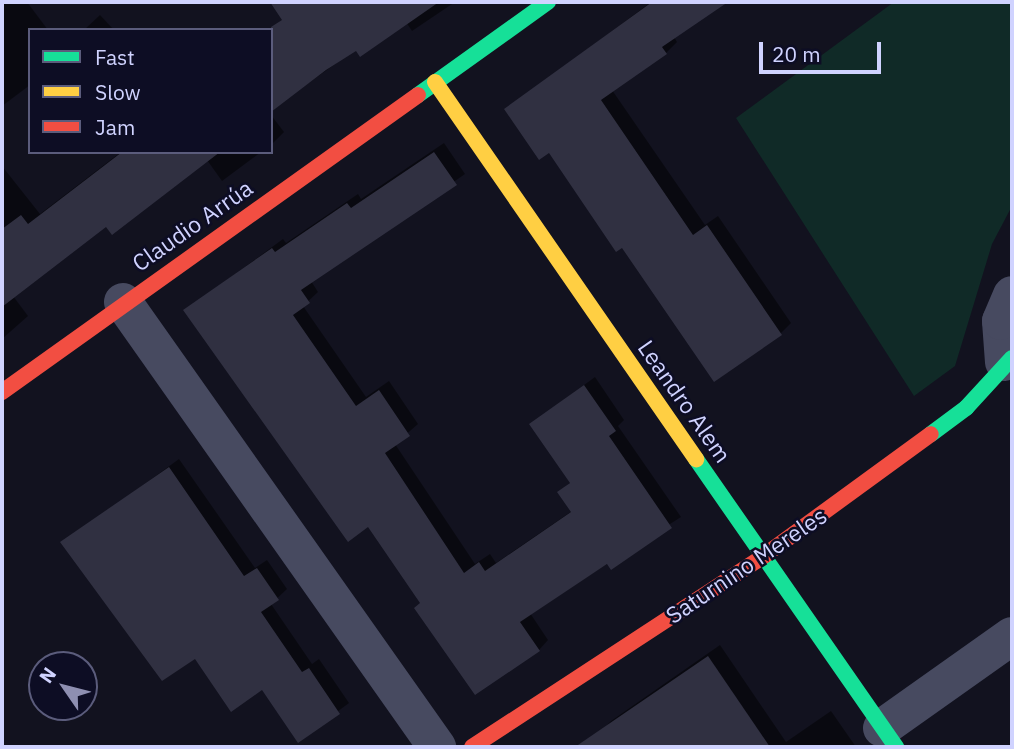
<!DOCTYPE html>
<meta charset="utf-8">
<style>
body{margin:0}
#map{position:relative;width:1014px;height:749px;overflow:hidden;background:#12121f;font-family:"IBM Plex Sans",sans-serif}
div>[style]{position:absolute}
.green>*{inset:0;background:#102a27}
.shadow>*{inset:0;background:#0007}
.building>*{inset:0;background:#303041}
.street>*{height:38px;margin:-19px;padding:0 19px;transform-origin:19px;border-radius:19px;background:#474a60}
.fast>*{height:16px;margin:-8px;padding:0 8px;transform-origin:8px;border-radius:8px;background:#16e098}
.slow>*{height:16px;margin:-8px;padding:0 8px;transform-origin:8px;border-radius:8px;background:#ffcf43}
.jam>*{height:16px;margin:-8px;padding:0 8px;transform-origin:8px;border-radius:8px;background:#f24e42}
span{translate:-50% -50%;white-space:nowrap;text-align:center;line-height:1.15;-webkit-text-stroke:5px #0d0d24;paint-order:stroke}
.street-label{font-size:23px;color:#d0d3ff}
.frame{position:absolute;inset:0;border:4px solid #d0d3ff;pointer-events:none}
.legend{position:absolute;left:28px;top:28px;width:245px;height:126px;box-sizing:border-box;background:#0d0d24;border:2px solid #5b5c7c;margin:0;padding:9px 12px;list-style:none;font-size:21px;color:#d0d3ff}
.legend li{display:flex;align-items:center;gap:14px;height:35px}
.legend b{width:35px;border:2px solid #5b5c7c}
.north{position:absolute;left:28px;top:651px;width:70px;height:70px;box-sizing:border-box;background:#0d0d24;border:2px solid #5b5c7c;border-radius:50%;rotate:305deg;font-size:19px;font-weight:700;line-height:28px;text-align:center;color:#d0d3ff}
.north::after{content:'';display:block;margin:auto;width:24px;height:32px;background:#8e8fb1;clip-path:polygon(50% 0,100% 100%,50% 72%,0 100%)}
.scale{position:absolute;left:759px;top:42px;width:122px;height:32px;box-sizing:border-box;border:4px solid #d0d3ff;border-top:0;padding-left:9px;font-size:21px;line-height:24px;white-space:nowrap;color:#d0d3ff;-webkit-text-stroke:5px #0d0d24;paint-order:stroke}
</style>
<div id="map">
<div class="green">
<i style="clip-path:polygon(894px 2px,1012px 2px,1012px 206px,992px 244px,955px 366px,914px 396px,736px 118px)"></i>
</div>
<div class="shadow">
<i style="clip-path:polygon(2px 2px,27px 2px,48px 30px,30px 30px,30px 85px,2px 106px)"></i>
<i style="clip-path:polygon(272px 2px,455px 2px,412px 31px,406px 22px,356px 49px,271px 110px,270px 30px,284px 19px)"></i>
<i style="clip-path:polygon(651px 2px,725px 2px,674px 37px,677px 42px,666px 53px,612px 90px,705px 225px,718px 216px,791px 323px,781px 333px,622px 246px,549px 151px,506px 110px)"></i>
<i style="clip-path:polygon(100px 15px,114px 30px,84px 30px)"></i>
<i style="clip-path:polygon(271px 115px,284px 132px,271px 145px)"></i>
<i style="clip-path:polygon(444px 143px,465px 174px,311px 281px,318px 292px,303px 306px,366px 397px,389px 381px,418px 424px,395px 444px,475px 564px,490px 554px,496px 563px,572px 511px,559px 492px,571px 482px,531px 424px,595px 377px,624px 420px,618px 426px,681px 517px,530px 613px,548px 640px,539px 650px,369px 525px,186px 310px,283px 239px,286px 243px,358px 194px,361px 199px)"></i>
<i style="clip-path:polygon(121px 152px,261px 152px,222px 181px,207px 160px,106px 224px,13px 296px,28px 316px,2px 339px,2px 166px,40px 214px)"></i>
<i style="clip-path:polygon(179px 459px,255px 568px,267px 560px,287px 589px,271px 604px,312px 664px,319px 659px,349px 703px,298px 741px,262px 688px,95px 520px)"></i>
<i style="clip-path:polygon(720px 645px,786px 742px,831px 711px,856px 747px,609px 747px,599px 733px,611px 721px)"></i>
</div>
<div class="building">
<i style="clip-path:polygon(270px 2px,439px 2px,360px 57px,356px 51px,326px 70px,271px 112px,271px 27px,282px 20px)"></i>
<i style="clip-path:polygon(652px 2px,728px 2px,662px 47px,667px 54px,601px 100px,693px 235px,707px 225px,782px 335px,714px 382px,622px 248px,616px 252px,549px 153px,539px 160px,504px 109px)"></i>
<i style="clip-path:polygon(122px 152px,220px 152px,112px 235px,106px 227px,2px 307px,2px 229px,21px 215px,28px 224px)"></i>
<i style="clip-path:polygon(434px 152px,457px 185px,301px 290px,310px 303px,293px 315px,356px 406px,379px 390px,410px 436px,385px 453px,464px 573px,479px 562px,485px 571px,571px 512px,557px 492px,570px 483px,529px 424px,584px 385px,616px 431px,609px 436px,672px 528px,611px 570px,607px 564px,520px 622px,540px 651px,475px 695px,414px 608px,420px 603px,368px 527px,348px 542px,183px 310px,272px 248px,275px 252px,347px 203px,351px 208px)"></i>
<i style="clip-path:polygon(169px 467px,244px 576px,257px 568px,279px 600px,261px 612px,302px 672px,309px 668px,340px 714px,298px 743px,262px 690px,231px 712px,195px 659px,162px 681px,60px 542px)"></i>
<i style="clip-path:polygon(708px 656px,770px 747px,575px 747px)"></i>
</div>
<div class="street">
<i style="left:123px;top:302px;width:545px;rotate:54.79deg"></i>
<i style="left:1004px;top:362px;width:41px;rotate:-94.2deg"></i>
<i style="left:1001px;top:321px;width:28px;rotate:-67deg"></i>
<i style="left:882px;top:728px;width:159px;rotate:-35.3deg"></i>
</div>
<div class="fast">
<i style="left:418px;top:95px;width:160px;rotate:-35.6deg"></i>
<i style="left:931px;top:434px;width:44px;rotate:-36.6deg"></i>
<i style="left:966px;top:408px;width:68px;rotate:-47.4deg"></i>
<i style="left:696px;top:459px;width:351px;rotate:55.2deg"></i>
</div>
<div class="slow">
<i style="left:435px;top:82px;width:459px;rotate:55.3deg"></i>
</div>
<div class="jam">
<i style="left:2px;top:392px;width:511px;rotate:-35.52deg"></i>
<i style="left:472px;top:747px;width:350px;rotate:-33.2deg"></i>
<i style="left:765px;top:555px;width:205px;rotate:-36.1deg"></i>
</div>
<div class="street-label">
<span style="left:192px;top:225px;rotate:-35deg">Claudio Arrúa</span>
<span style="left:685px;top:401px;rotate:55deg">Leandro Alem</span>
<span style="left:746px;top:565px;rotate:-34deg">Saturnino Mereles</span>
</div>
<div class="frame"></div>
<ul class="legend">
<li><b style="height:9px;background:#16e098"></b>Fast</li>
<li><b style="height:9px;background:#ffcf43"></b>Slow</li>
<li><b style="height:9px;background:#f24e42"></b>Jam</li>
</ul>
<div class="north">N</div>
<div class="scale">20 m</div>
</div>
